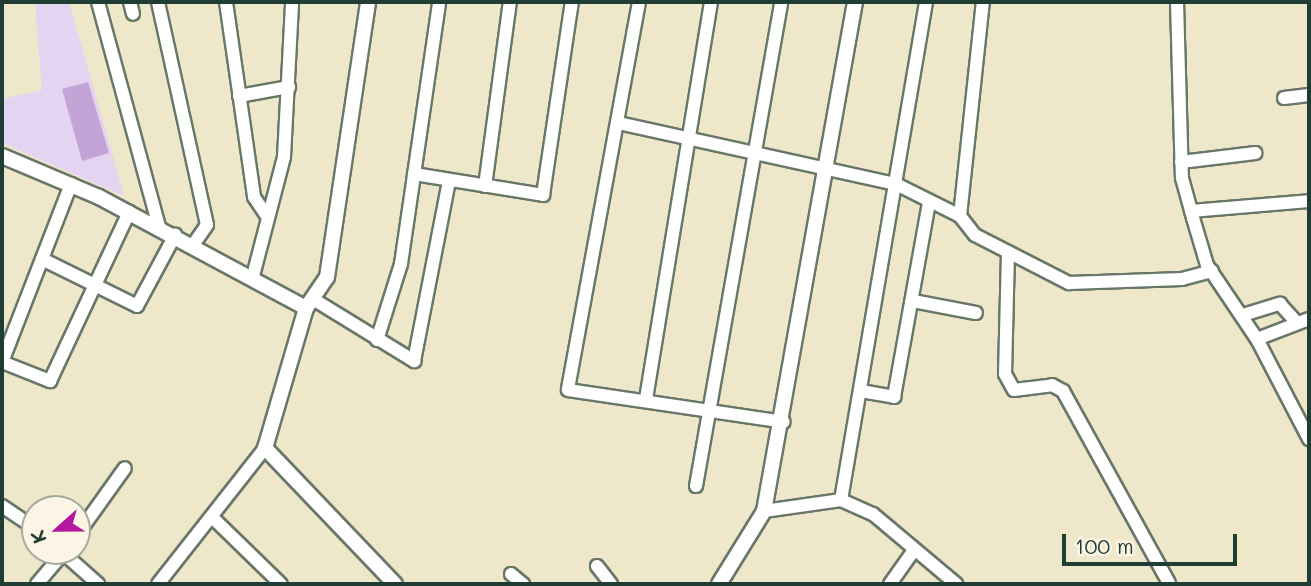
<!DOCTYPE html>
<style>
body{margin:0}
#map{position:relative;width:1311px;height:586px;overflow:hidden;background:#efe7ca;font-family:Mali,sans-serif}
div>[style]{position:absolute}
.built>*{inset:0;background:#e4d3f1}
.building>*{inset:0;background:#c3a4d6}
.roads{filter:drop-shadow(2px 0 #687868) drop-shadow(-2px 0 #687868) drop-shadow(0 2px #687868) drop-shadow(0 -2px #687868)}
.minor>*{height:12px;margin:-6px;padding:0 6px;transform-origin:6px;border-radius:6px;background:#fff}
.tertiary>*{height:14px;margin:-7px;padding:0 7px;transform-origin:7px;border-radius:7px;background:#fff}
span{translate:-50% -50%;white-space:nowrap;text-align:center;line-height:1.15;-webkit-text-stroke:5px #fcf5e5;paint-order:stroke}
.frame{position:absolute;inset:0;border:4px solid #1f3d34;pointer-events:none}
.north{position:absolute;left:21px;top:495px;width:70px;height:70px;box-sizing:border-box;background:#fcf5e5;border:2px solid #a4ab9e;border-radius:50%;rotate:249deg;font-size:19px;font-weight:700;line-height:28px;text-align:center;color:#1f3d34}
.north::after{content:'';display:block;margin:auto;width:24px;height:32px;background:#b5179e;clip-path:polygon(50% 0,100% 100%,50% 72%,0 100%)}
.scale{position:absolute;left:1062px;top:534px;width:175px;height:32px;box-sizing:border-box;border:4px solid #1f3d34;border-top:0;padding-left:9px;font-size:21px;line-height:24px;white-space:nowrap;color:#1f3d34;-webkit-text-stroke:5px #fcf5e5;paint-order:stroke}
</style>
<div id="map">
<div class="built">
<i style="clip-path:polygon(35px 2px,69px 2px,124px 196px,2px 143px,2px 99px,42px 90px)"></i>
</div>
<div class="building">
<i style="clip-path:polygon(88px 82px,109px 153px,82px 161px,62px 89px)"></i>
</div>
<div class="roads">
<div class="minor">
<i style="left:98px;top:2px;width:233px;rotate:74.8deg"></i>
<i style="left:130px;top:2px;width:12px;rotate:76deg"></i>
<i style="left:158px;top:2px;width:228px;rotate:77.6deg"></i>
<i style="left:207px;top:225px;width:24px;rotate:125deg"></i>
<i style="left:226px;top:2px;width:197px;rotate:81.8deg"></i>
<i style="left:254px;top:197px;width:25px;rotate:56deg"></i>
<i style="left:639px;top:2px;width:394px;rotate:100.4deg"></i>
<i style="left:568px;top:390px;width:218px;rotate:8.4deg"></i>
<i style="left:1177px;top:2px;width:176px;rotate:88.4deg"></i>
<i style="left:1182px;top:178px;width:41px;rotate:74.6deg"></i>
<i style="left:1193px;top:218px;width:49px;rotate:73.4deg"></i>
<i style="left:1207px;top:265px;width:89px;rotate:56deg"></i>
<i style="left:1257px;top:339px;width:113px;rotate:62.5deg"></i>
<i style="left:239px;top:96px;width:51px;rotate:-10.2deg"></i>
<i style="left:1284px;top:98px;width:25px;rotate:-7deg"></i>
<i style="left:618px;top:123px;width:285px;rotate:12.4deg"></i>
<i style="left:896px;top:184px;width:72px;rotate:26.6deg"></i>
<i style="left:960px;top:216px;width:24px;rotate:52deg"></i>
<i style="left:975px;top:235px;width:106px;rotate:27.1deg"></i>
<i style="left:1069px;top:283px;width:113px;rotate:-2deg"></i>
<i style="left:1182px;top:279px;width:31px;rotate:-15deg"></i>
<i style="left:1181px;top:162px;width:75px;rotate:-6.9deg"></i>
<i style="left:414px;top:174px;width:131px;rotate:9.2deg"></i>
<i style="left:543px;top:195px;width:195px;rotate:-81.5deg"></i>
<i style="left:485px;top:186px;width:186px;rotate:-82.3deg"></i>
<i style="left:1191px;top:211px;width:118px;rotate:-4.8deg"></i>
<i style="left:960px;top:216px;width:215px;rotate:-83.9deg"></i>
<i style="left:1008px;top:252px;width:122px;rotate:91.4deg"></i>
<i style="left:1005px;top:374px;width:18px;rotate:61deg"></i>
<i style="left:1014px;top:390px;width:38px;rotate:-7deg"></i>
<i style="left:1052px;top:385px;width:13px;rotate:29deg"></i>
<i style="left:1063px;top:391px;width:219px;rotate:61.1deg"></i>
<i style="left:42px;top:259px;width:106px;rotate:26.3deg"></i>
<i style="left:137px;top:306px;width:81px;rotate:-61.8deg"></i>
<i style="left:253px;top:276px;width:123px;rotate:-75.4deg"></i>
<i style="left:284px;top:157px;width:155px;rotate:-87deg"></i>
<i style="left:313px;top:299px;width:119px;rotate:31.5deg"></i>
<i style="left:414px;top:361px;width:183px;rotate:-79deg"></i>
<i style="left:913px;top:301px;width:64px;rotate:10.8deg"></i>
<i style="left:1243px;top:315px;width:39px;rotate:-17deg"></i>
<i style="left:1280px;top:304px;width:25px;rotate:48deg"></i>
<i style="left:1257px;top:339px;width:56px;rotate:-21deg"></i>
<i style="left:377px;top:340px;width:80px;rotate:-72.5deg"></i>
<i style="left:401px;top:264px;width:265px;rotate:-81.7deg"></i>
<i style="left:2px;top:362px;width:52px;rotate:21.6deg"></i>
<i style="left:50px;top:381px;width:187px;rotate:-64.9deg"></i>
<i style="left:2px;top:362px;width:191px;rotate:-68.8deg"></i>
<i style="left:861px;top:391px;width:34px;rotate:10deg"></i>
<i style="left:894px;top:397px;width:198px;rotate:-79.8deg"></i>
<i style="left:646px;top:399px;width:402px;rotate:-80.7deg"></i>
<i style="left:696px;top:486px;width:491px;rotate:-80deg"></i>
<i style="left:841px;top:500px;width:35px;rotate:24deg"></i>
<i style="left:873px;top:514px;width:109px;rotate:40.1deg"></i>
<i style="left:2px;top:506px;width:40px;rotate:34deg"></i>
<i style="left:764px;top:511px;width:78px;rotate:-8.1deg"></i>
<i style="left:841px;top:500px;width:505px;rotate:-80.31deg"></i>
<i style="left:212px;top:517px;width:96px;rotate:44.2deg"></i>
<i style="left:77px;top:535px;width:82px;rotate:-54.4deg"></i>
<i style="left:61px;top:551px;width:50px;rotate:41.7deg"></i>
<i style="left:597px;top:566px;width:23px;rotate:52deg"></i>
<i style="left:511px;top:574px;width:16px;rotate:40deg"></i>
<i style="left:37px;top:584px;width:43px;rotate:-49.7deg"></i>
<i style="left:158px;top:584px;width:173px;rotate:-51.8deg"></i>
<i style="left:890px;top:584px;width:42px;rotate:-54.8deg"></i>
</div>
<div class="tertiary">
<i style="left:2px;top:156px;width:105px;rotate:22.9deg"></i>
<i style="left:99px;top:197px;width:235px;rotate:28.2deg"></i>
<i style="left:306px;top:308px;width:146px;rotate:106.3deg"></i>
<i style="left:265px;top:448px;width:188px;rotate:46.3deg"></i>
<i style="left:306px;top:308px;width:37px;rotate:-56deg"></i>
<i style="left:327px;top:277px;width:278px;rotate:-81.5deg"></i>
<i style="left:719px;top:584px;width:86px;rotate:-58.3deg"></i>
<i style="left:764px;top:511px;width:517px;rotate:-79.86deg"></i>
</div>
</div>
<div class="frame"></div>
<div class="north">K</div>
<div class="scale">100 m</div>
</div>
